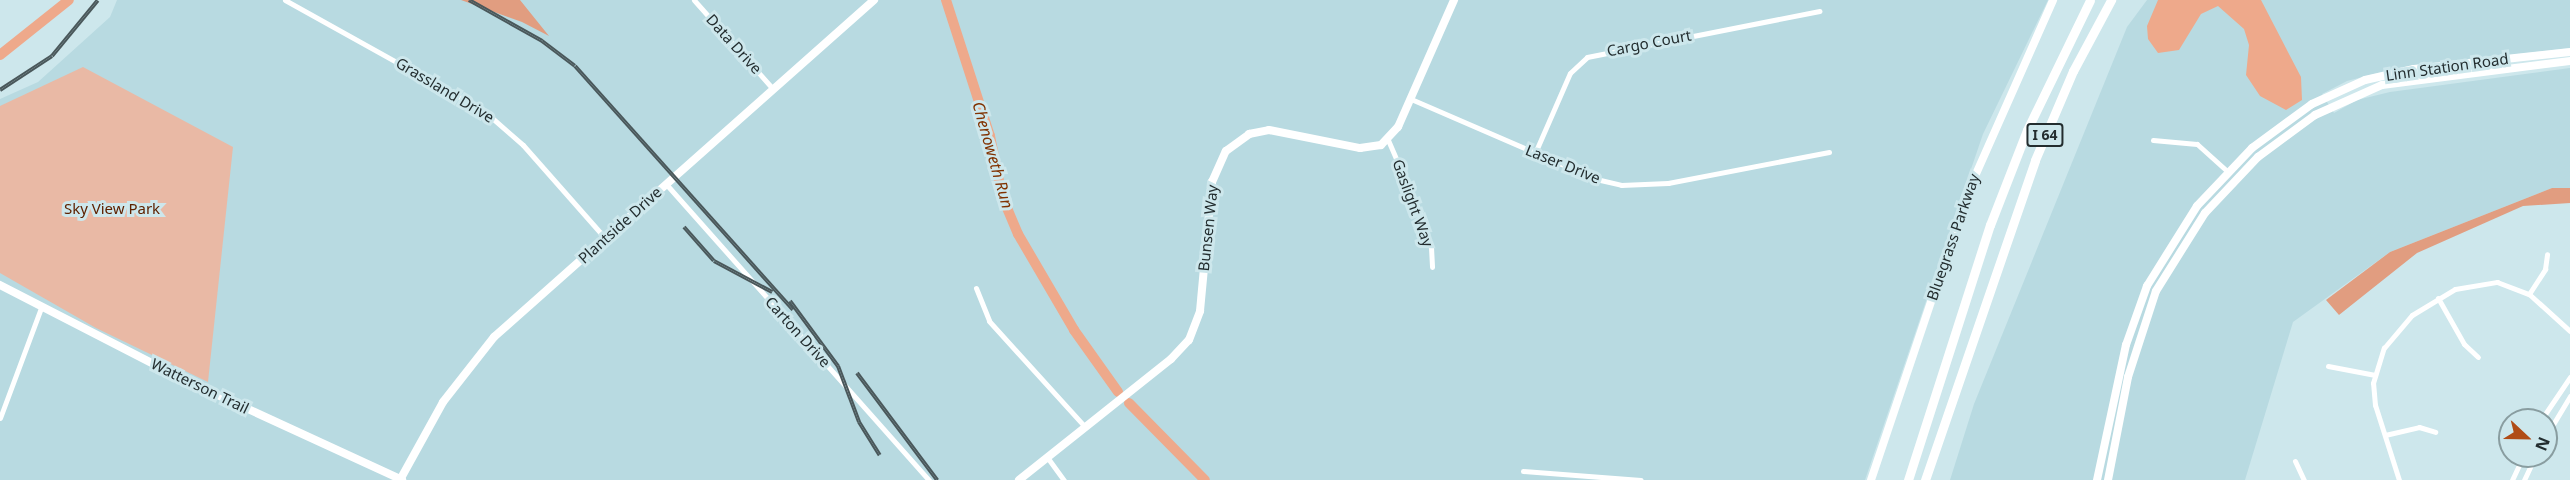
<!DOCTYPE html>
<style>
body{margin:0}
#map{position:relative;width:2570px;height:480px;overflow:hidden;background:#cde7ec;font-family:"Noto Sans",sans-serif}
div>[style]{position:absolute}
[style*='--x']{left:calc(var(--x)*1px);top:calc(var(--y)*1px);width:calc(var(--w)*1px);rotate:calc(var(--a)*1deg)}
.built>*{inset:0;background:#b8dae1}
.green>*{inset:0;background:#e9b9a5}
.forest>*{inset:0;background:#e19d80}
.water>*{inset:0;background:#eea98b}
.river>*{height:10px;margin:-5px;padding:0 5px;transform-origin:5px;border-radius:5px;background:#eea98b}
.street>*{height:5px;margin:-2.5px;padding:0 2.5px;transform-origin:2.5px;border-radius:2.5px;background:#fff}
.secondary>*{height:8px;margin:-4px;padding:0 4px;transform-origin:4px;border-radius:4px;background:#fff}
.highway>*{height:9px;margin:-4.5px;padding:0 4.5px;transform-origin:4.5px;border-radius:4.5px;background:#fff}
.rail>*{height:4px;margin-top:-2px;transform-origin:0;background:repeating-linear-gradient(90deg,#cde7ec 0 4.5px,#4a585b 0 9px);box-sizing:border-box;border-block:2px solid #4a585b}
span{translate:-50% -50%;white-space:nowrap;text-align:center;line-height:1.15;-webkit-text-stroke:6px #cde7ec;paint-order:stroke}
.shield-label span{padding:2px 4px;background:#cde7ec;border:2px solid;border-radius:4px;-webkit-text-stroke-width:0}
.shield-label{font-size:14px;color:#232d2f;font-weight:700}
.street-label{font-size:15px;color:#232d2f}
.park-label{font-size:15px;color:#5d2100}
.water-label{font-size:16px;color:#813201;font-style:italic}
.north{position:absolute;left:2498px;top:408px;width:60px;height:60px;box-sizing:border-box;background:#cde7ec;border:2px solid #899da0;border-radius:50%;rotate:112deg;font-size:16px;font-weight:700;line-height:24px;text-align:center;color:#232d2f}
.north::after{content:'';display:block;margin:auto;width:21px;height:27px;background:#b04c16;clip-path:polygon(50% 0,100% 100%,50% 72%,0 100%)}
</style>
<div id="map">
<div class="built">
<div style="clip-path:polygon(117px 0,2048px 0,1983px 134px,1865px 480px,0 480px,0 99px,38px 82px,110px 17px)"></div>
<div style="clip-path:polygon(2147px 0,2570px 0,2570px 48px,2397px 68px,2347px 81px,2322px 94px,2334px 113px,2357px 100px,2390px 92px,2570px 68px,2570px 188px,2552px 188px,2390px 252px,2293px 322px,2245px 480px,1950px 480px,1974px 404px,2127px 27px)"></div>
</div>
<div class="green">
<div style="clip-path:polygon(83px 67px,233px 147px,208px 382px,96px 328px,0 273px,0 106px)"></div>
</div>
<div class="forest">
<div style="clip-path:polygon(461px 0,520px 0,549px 36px,522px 22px)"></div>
<div style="clip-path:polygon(2552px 188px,2570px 188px,2570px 203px,2523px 206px,2417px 253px,2339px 315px,2326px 300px,2390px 252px)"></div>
</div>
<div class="water">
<div style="clip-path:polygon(2158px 0,2261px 0,2301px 77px,2302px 100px,2286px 110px,2260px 96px,2246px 75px,2249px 45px,2244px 29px,2218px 6px,2201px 14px,2179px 50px,2158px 53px,2148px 39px,2147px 26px)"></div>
</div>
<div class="river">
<div style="--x:946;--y:0;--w:143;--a:72.1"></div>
<div style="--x:990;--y:136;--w:61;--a:78.7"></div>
<div style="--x:1002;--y:196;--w:41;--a:67.2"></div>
<div style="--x:1018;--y:234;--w:111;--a:59.7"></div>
<div style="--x:1074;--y:330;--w:76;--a:54.6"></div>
<div style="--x:0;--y:55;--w:88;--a:-38.6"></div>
<div style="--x:1129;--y:403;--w:108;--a:45.4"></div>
</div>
<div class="street">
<div style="--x:285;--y:0;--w:227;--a:29.1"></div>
<div style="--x:483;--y:110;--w:53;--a:41.2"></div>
<div style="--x:523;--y:145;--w:124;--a:48.6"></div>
<div style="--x:694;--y:0;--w:119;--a:48.4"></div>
<div style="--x:1411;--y:99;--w:202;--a:23.4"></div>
<div style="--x:1596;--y:179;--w:26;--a:13"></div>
<div style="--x:1621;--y:185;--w:47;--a:-2.4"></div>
<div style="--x:1668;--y:183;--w:164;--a:-10.9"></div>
<div style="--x:1388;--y:140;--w:81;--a:66.6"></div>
<div style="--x:1420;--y:214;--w:35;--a:72"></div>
<div style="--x:1431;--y:247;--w:20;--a:87"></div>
<div style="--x:2153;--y:140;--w:44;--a:5.2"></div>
<div style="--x:2197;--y:144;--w:40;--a:42"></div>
<div style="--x:1535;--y:153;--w:87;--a:-66.4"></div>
<div style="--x:1570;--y:73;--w:23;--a:-43"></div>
<div style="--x:1587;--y:57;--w:237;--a:-11.2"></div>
<div style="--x:666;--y:184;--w:396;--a:48.4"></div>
<div style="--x:976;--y:288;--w:35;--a:68"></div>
<div style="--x:989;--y:321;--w:143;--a:47.8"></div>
<div style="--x:2529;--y:294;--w:30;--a:-57"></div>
<div style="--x:2545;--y:269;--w:15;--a:-82"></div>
<div style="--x:2438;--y:298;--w:53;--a:60.5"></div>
<div style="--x:2464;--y:344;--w:19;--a:43"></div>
<div style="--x:2328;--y:366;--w:48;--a:10.8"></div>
<div style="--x:0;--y:418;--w:117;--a:-69.6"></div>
<div style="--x:2541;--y:420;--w:52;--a:-56"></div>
<div style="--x:2385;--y:435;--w:35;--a:-13"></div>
<div style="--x:2419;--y:427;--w:17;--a:17"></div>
<div style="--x:2546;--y:436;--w:47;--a:-59"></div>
<div style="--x:1047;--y:457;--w:29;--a:54"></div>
<div style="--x:2295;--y:461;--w:21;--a:65"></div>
<div style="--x:1523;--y:471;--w:118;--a:4.4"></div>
<div style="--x:2399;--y:480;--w:79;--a:-107.7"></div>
<div style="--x:2375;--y:405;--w:22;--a:-95"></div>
<div style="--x:2373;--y:383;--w:37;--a:-73"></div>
<div style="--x:2384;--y:348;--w:43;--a:-49.7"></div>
<div style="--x:2412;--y:315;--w:50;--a:-31.2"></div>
<div style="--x:2455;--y:289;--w:43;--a:-9.5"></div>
<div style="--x:2497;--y:282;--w:34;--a:21"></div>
<div style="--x:2529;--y:294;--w:55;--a:42.1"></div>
<div style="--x:2512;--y:480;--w:26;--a:-65"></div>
<div style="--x:2524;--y:480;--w:26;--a:-65"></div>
</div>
<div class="secondary">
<div style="--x:0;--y:285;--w:208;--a:27.2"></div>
<div style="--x:185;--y:380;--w:239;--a:24.7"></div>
<div style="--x:400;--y:480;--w:89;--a:-61.1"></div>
<div style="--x:443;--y:402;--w:83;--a:-51.9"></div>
<div style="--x:494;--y:337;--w:508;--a:-41.57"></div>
<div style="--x:1019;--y:480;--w:194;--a:-38.5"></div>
<div style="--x:1171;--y:359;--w:26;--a:-47"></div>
<div style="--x:1189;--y:340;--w:31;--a:-69"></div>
<div style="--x:1200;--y:311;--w:130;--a:-84.7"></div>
<div style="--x:1212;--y:182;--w:34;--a:-66"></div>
<div style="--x:1226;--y:151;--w:29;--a:-36"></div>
<div style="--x:1249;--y:134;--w:20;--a:-11"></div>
<div style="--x:1269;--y:130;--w:93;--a:11.2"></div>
<div style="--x:1360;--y:148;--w:21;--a:-8"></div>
<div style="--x:1381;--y:145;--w:25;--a:-47"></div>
<div style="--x:1398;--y:127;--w:139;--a:-66.2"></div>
<div style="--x:1871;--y:480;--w:304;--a:-71.4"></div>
<div style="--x:1968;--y:192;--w:210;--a:-66.1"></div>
<div style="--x:2097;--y:480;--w:138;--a:-77.9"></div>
<div style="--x:2126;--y:345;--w:63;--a:-70.4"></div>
<div style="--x:2147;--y:286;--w:94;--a:-58"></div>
<div style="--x:2197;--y:206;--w:80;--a:-46.5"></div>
<div style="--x:2252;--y:148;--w:74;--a:-36.3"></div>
<div style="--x:2312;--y:104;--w:58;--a:-24.4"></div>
<div style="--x:2365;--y:80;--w:50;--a:-12.7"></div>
<div style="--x:2414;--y:69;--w:157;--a:-6.2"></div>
<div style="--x:2108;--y:480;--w:105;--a:-79"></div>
<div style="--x:2128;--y:377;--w:90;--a:-72"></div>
<div style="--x:2156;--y:291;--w:92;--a:-57.9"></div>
<div style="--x:2205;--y:213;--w:77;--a:-46.6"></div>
<div style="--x:2258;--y:157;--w:71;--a:-36.4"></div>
<div style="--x:2315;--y:115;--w:73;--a:-24.1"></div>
<div style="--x:2382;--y:85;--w:190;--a:-7.3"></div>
</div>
<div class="highway">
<div style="--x:1908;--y:480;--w:268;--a:-72.2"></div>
<div style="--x:1990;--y:225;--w:102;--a:-68.7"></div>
<div style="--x:2027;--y:130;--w:144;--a:-64.1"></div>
<div style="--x:1925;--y:480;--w:338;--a:-71"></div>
<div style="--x:2035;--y:160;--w:97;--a:-66.9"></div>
<div style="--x:2073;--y:71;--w:81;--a:-61.8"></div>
</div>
<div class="rail">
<div style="--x:469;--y:0;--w:84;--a:29.3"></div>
<div style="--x:542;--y:41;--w:41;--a:37.1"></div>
<div style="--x:575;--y:66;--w:327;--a:48.2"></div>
<div style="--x:0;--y:90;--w:62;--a:-33.2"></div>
<div style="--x:52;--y:56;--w:72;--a:-50.6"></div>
<div style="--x:684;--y:227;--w:45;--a:48.6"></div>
<div style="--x:714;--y:261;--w:66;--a:28.1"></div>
<div style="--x:790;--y:301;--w:81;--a:53.6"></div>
<div style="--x:838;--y:366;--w:60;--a:69.4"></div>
<div style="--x:859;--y:422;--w:39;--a:58"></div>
<div style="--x:857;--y:373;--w:134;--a:53.2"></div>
</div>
<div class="shield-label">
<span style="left:2045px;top:135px">I 64</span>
</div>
<div class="street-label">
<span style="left:1649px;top:43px;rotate:-11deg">Cargo Court</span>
<span style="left:734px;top:44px;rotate:48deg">Data Drive</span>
<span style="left:2447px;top:67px;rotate:-8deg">Linn Station Road</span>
<span style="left:445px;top:90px;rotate:31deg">Grassland Drive</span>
<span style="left:1563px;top:164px;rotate:22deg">Laser Drive</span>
<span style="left:1413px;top:203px;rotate:70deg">Gaslight Way</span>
<span style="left:620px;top:225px;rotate:-42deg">Plantside Drive</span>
<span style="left:1208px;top:228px;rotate:-84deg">Bunsen Way</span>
<span style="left:1953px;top:237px;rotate:-71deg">Bluegrass Parkway</span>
<span style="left:798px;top:332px;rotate:48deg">Carton Drive</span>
<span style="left:200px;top:386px;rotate:26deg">Watterson Trail</span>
</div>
<div class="park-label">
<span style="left:112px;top:209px">Sky View Park</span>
</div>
<div class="water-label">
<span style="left:993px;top:155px;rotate:74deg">Chenoweth Run</span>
</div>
<div class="north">N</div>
</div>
